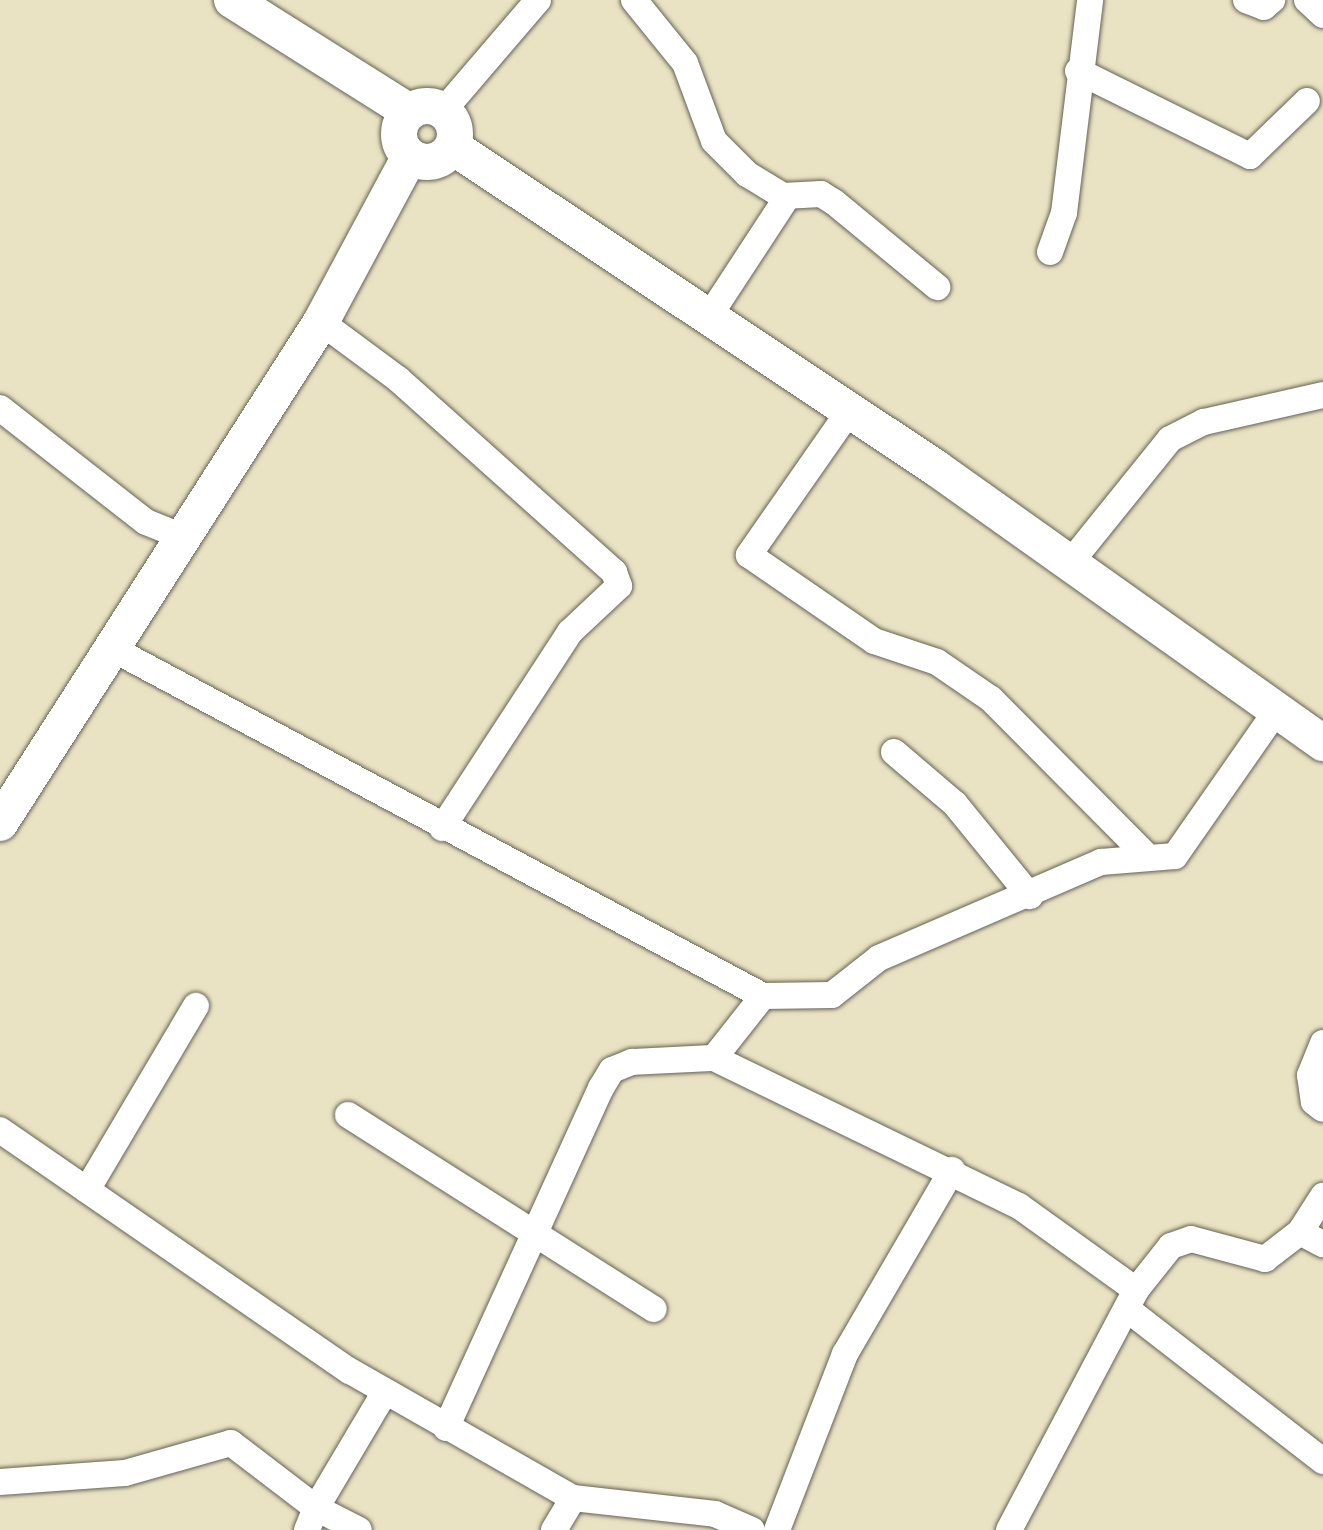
<!DOCTYPE html>
<style>
body{margin:0}
#map{position:relative;width:1323px;height:1530px;overflow:hidden;background:#eae3c3;font-family:Alegreya,serif}
div>[style]{position:absolute}
[style*='--x']{left:calc(var(--x)*1px);top:calc(var(--y)*1px);width:calc(var(--w)*1px);rotate:calc(var(--a)*1deg)}
.roads{filter:drop-shadow(0 0 2px #646256) drop-shadow(0 0 2px #646256)}
.street>*{height:26px;margin:-13px;padding:0 13px;transform-origin:13px;border-radius:13px;background:#fff}
.secondary>*{height:36px;margin:-18px;padding:0 18px;transform-origin:18px;border-radius:18px;background:#fff}
.secondary>.ring{margin:-18px;padding:0;box-sizing:content-box;background:none;border:36px solid #fff;border-radius:50%}
span{translate:-50% -50%;white-space:nowrap;text-align:center;line-height:1.15;-webkit-text-stroke:8px #f6f6f2;paint-order:stroke}
</style>
<div id="map">
<div class="roads">
<div class="street">
<div style="--x:634;--y:0;--w:81;--a:51"></div>
<div style="--x:685;--y:63;--w:83;--a:69.6"></div>
<div style="--x:714;--y:141;--w:47;--a:45"></div>
<div style="--x:747;--y:174;--w:42;--a:31.4"></div>
<div style="--x:783;--y:196;--w:38;--a:-3"></div>
<div style="--x:821;--y:194;--w:15;--a:32"></div>
<div style="--x:834;--y:202;--w:134;--a:39.5"></div>
<div style="--x:1246;--y:0;--w:19;--a:21"></div>
<div style="--x:1264;--y:7;--w:11;--a:-41"></div>
<div style="--x:1307;--y:0;--w:22;--a:43"></div>
<div style="--x:1078;--y:71;--w:192;--a:26.3"></div>
<div style="--x:1250;--y:156;--w:79;--a:-44"></div>
<div style="--x:443;--y:111;--w:146;--a:-49.4"></div>
<div style="--x:1050;--y:252;--w:41;--a:-70.3"></div>
<div style="--x:1064;--y:213;--w:215;--a:-83"></div>
<div style="--x:710;--y:315;--w:142;--a:-56.8"></div>
<div style="--x:321;--y:322;--w:96;--a:36.5"></div>
<div style="--x:398;--y:379;--w:290;--a:41.8"></div>
<div style="--x:614;--y:572;--w:15;--a:70"></div>
<div style="--x:619;--y:586;--w:67;--a:136.8"></div>
<div style="--x:570;--y:632;--w:234;--a:123.1"></div>
<div style="--x:0;--y:408;--w:185;--a:38"></div>
<div style="--x:146;--y:522;--w:38;--a:22"></div>
<div style="--x:850;--y:410;--w:177;--a:124.9"></div>
<div style="--x:749;--y:555;--w:152;--a:34.5"></div>
<div style="--x:874;--y:641;--w:66;--a:18.4"></div>
<div style="--x:937;--y:662;--w:65;--a:34.4"></div>
<div style="--x:991;--y:699;--w:221;--a:45.2"></div>
<div style="--x:1070;--y:563;--w:159;--a:-51.1"></div>
<div style="--x:1170;--y:439;--w:38;--a:-27"></div>
<div style="--x:1204;--y:422;--w:122;--a:-12.8"></div>
<div style="--x:111;--y:648;--w:739;--a:28.09"></div>
<div style="--x:763;--y:996;--w:69;--a:-0.8"></div>
<div style="--x:832;--y:995;--w:60;--a:-38.2"></div>
<div style="--x:879;--y:958;--w:242;--a:-23.4"></div>
<div style="--x:1101;--y:862;--w:74;--a:-4.6"></div>
<div style="--x:1175;--y:856;--w:178;--a:-55.1"></div>
<div style="--x:894;--y:752;--w:80;--a:40.4"></div>
<div style="--x:955;--y:804;--w:119;--a:50.8"></div>
<div style="--x:1323;--y:1043;--w:35;--a:112"></div>
<div style="--x:1310;--y:1075;--w:27;--a:82"></div>
<div style="--x:1314;--y:1102;--w:11;--a:38"></div>
<div style="--x:714;--y:1058;--w:79;--a:-51.7"></div>
<div style="--x:348;--y:1115;--w:362;--a:32.4"></div>
<div style="--x:0;--y:1130;--w:425;--a:34.6"></div>
<div style="--x:350;--y:1371;--w:257;--a:29.7"></div>
<div style="--x:573;--y:1498;--w:143;--a:6.4"></div>
<div style="--x:715;--y:1514;--w:40;--a:23.4"></div>
<div style="--x:87;--y:1190;--w:214;--a:-59.4"></div>
<div style="--x:1300;--y:1232;--w:26;--a:28"></div>
<div style="--x:1127;--y:1309;--w:248;--a:37.8"></div>
<div style="--x:446;--y:1428;--w:374;--a:-65.5"></div>
<div style="--x:601;--y:1088;--w:21;--a:-59"></div>
<div style="--x:612;--y:1070;--w:22;--a:-22"></div>
<div style="--x:632;--y:1062;--w:82;--a:-2.8"></div>
<div style="--x:714;--y:1058;--w:339;--a:25.9"></div>
<div style="--x:1019;--y:1206;--w:144;--a:35.7"></div>
<div style="--x:0;--y:1482;--w:125;--a:-4.1"></div>
<div style="--x:125;--y:1473;--w:110;--a:-15.8"></div>
<div style="--x:231;--y:1443;--w:107;--a:37.4"></div>
<div style="--x:316;--y:1508;--w:135;--a:-59.3"></div>
<div style="--x:307;--y:1530;--w:24;--a:-68"></div>
<div style="--x:316;--y:1508;--w:48;--a:27.1"></div>
<div style="--x:554;--y:1530;--w:37;--a:-59"></div>
<div style="--x:777;--y:1530;--w:189;--a:-68.9"></div>
<div style="--x:845;--y:1354;--w:213;--a:-59.8"></div>
<div style="--x:1009;--y:1530;--w:272;--a:-62.1"></div>
<div style="--x:1136;--y:1290;--w:56;--a:-51.5"></div>
<div style="--x:1171;--y:1246;--w:21;--a:-19"></div>
<div style="--x:1191;--y:1239;--w:77;--a:15.1"></div>
<div style="--x:1265;--y:1259;--w:44;--a:-37.6"></div>
<div style="--x:1300;--y:1232;--w:43;--a:-57.4"></div>
</div>
<div class="secondary">
<div style="--x:232;--y:0;--w:210;--a:32.2"></div>
<div class="ring" style="left:399px;top:106px;width:20px;height:20px"></div>
<div style="--x:453;--y:147;--w:580;--a:33.61"></div>
<div style="--x:936;--y:468;--w:475;--a:35.4"></div>
<div style="--x:0;--y:823;--w:595;--a:-57.35"></div>
<div style="--x:321;--y:322;--w:188;--a:-61.8"></div>
</div>
</div>
</div>
